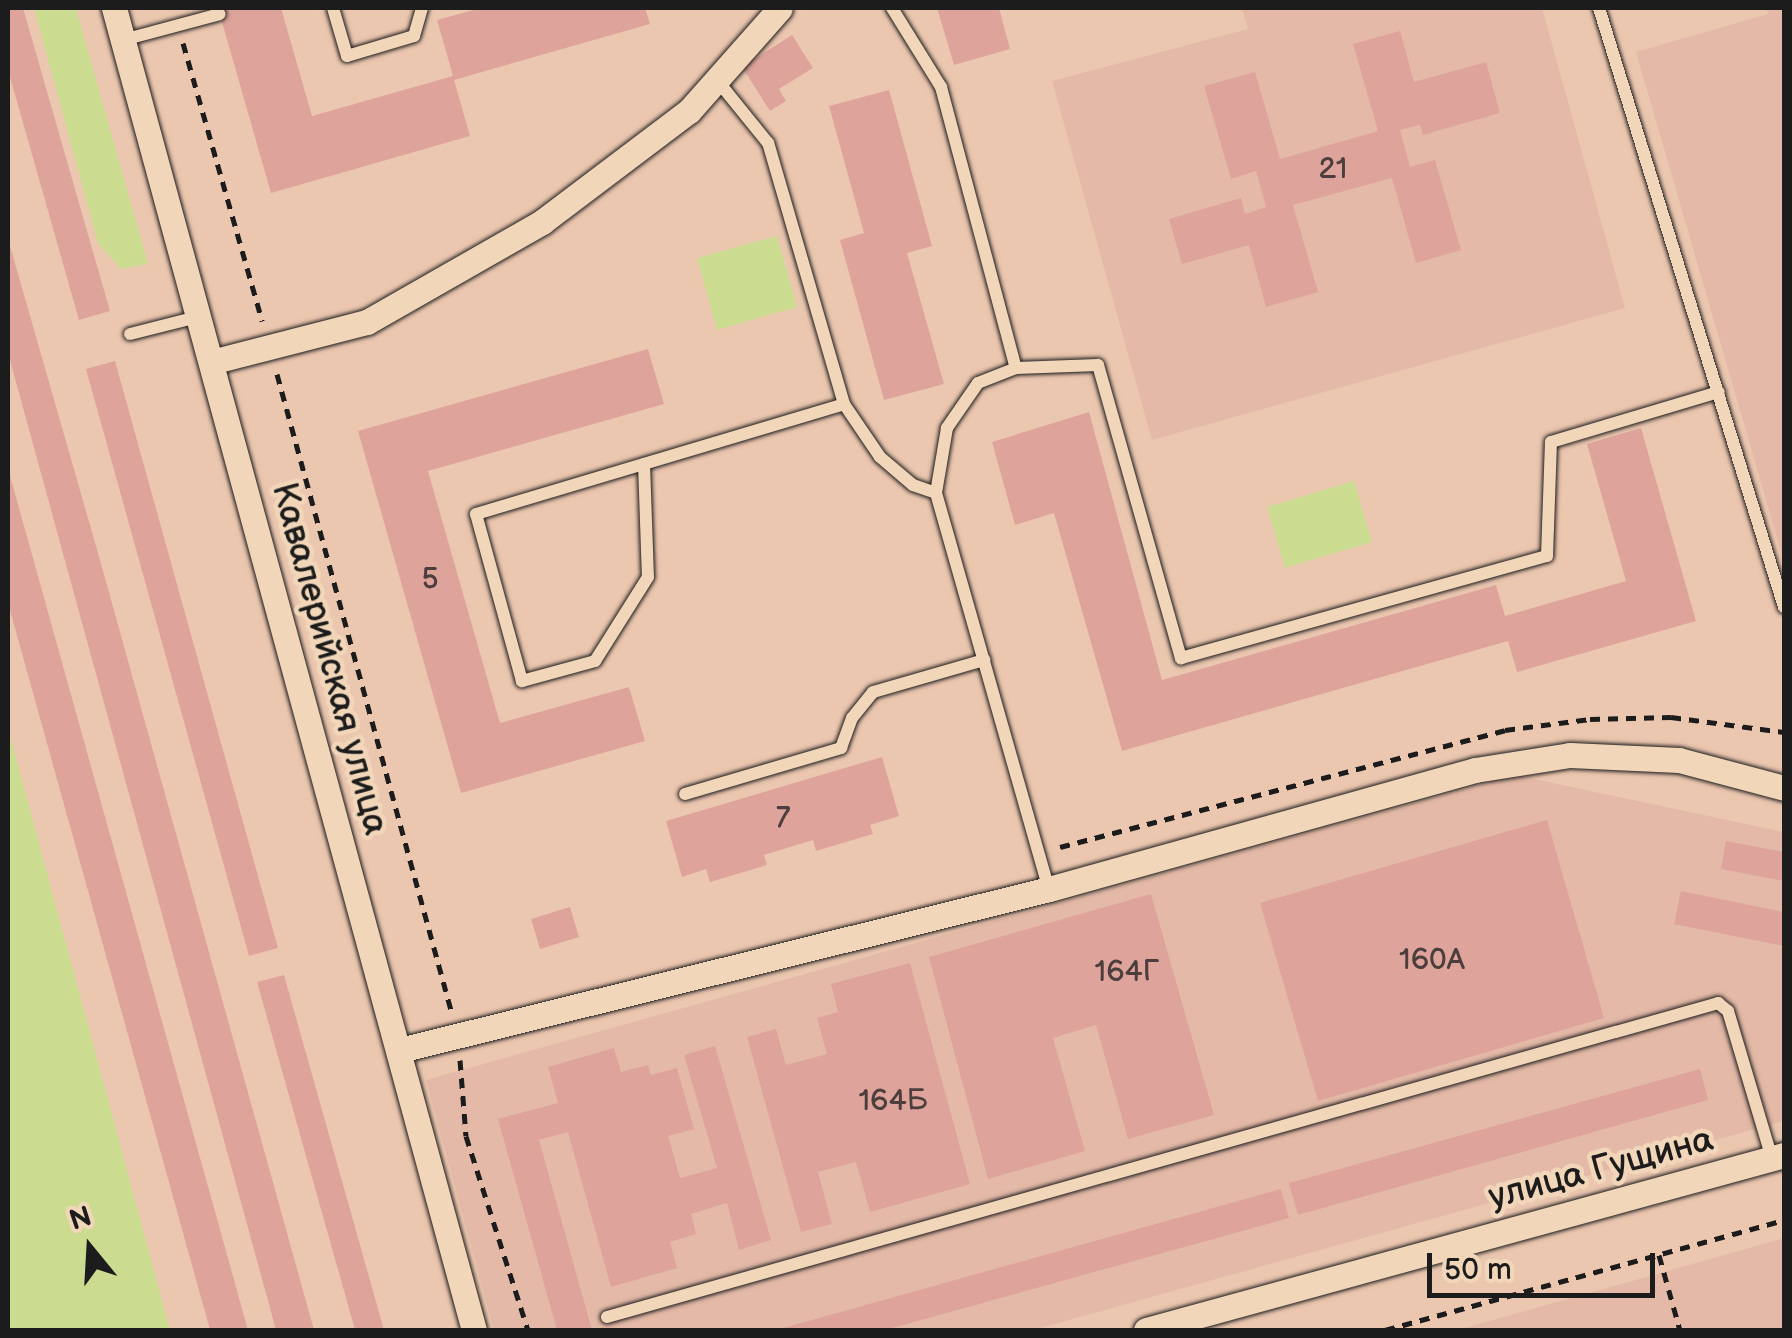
<!DOCTYPE html>
<meta charset="utf-8">
<style>
body{margin:0}
#map{position:relative;width:1792px;height:1338px;overflow:hidden;background:#ecc7b0;font-family:"Balsamiq Sans",sans-serif}
div>[style]{position:absolute}
[style*='--x']{left:calc(var(--x)*1px);top:calc(var(--y)*1px);width:calc(var(--w)*1px);rotate:calc(var(--a)*1deg)}
.built>*{inset:0;background:#e4b9a7}
.green>*{inset:0;background:#cbdb90}
.building>*{inset:0;background:#dea49c}
.path>*{height:5px;margin-top:-2.5px;transform-origin:0;background:repeating-linear-gradient(90deg,#1c1c1c 0 10px,transparent 0 18px)}
.roads{filter:drop-shadow(0 0 2px #1c1c1c) drop-shadow(0 0 2px #1c1c1c)}
.lane>*{height:12px;margin:-6px;padding:0 6px;transform-origin:6px;border-radius:6px;background:#f2d6b9}
.street>*{height:25px;margin:-12.5px;padding:0 12.5px;transform-origin:12.5px;border-radius:12.5px;background:#f2d6b9}
span{translate:-50% -50%;white-space:nowrap;text-align:center;line-height:1.15;-webkit-text-stroke:9px #f2d6b9;paint-order:stroke}
.number-label{font-size:30px;color:#4c3e3c}
.number-label span{-webkit-text-stroke-width:0}
.street-label{font-size:35px;color:#1c1c1c}
.frame{position:absolute;inset:0;border:10px solid #1c1c1c;pointer-events:none}
.north{position:absolute;left:40px;top:1198px;width:100px;height:100px;-webkit-text-stroke:8px #f2d6b9;paint-order:stroke;rotate:342deg;font-size:28px;font-weight:700;line-height:40px;text-align:center;color:#1c1c1c}
.north::after{content:'';display:block;margin:auto;width:35px;height:45px;background:#1c1c1c;clip-path:polygon(50% 0,100% 100%,50% 72%,0 100%)}
.scale{position:absolute;left:1427px;top:1253px;width:228px;height:45px;box-sizing:border-box;border:5px solid #1c1c1c;border-top:0;padding-left:12px;font-size:30px;line-height:35px;white-space:nowrap;color:#1c1c1c;-webkit-text-stroke:8px #f2d6b9;paint-order:stroke}
</style>
<div id="map">
<div class="built">
<div style="clip-path:polygon(1242px 8px,1542px 8px,1625px 308px,1152px 440px,1052px 81px,1248px 29px)"></div>
<div style="clip-path:polygon(1767px 8px,1784px 8px,1784px 562px,1636px 52px,1768px 14px)"></div>
<div style="clip-path:polygon(1516px 775px,1784px 832px,1784px 1121px,1033px 1330px,494px 1330px,426px 1080px)"></div>
<div style="clip-path:polygon(1784px 1238px,1784px 1330px,1457px 1330px,1664px 1272px)"></div>
</div>
<div class="green">
<div style="clip-path:polygon(34px 8px,76px 8px,148px 264px,121px 269px,98px 243px)"></div>
<div style="clip-path:polygon(777px 236px,797px 307px,717px 330px,697px 258px)"></div>
<div style="clip-path:polygon(1354px 481px,1372px 542px,1285px 568px,1267px 507px)"></div>
<div style="clip-path:polygon(8px 728px,170px 1330px,8px 1330px)"></div>
</div>
<div class="building">
<div style="clip-path:polygon(8px 8px,23px 8px,110px 311px,79px 320px,8px 70px)"></div>
<div style="clip-path:polygon(218px 8px,281px 8px,312px 116px,453px 76px,437px 20px,481px 8px,645px 8px,650px 24px,454px 80px,470px 136px,271px 193px)"></div>
<div style="clip-path:polygon(937px 8px,999px 8px,1010px 49px,954px 65px)"></div>
<div style="clip-path:polygon(1400px 31px,1414px 82px,1486px 62px,1500px 113px,1423px 135px,1420px 125px,1400px 130px,1410px 167px,1435px 160px,1461px 250px,1416px 263px,1392px 178px,1293px 205px,1318px 292px,1266px 307px,1249px 245px,1182px 264px,1169px 219px,1241px 198px,1245px 214px,1266px 207px,1256px 171px,1231px 179px,1204px 86px,1255px 72px,1280px 159px,1378px 131px,1353px 44px)"></div>
<div style="clip-path:polygon(792px 35px,813px 68px,779px 89px,786px 101px,770px 111px,742px 67px)"></div>
<div style="clip-path:polygon(889px 90px,932px 246px,907px 253px,944px 384px,884px 400px,840px 240px,864px 233px,829px 106px)"></div>
<div style="clip-path:polygon(8px 239px,100px 560px,314px 1330px,276px 1330px,8px 353px)"></div>
<div style="clip-path:polygon(648px 349px,664px 404px,428px 471px,500px 723px,629px 687px,645px 741px,461px 793px,358px 431px)"></div>
<div style="clip-path:polygon(115px 361px,278px 948px,249px 956px,86px 369px)"></div>
<div style="clip-path:polygon(1089px 412px,1162px 680px,1496px 585px,1505px 616px,1626px 581px,1587px 444px,1641px 428px,1696px 621px,1517px 672px,1508px 641px,1122px 751px,1054px 513px,1015px 525px,992px 442px)"></div>
<div style="clip-path:polygon(8px 472px,9px 472px,248px 1330px,210px 1330px,8px 603px)"></div>
<div style="clip-path:polygon(882px 757px,899px 816px,870px 825px,873px 834px,816px 851px,813px 840px,764px 855px,767px 865px,710px 882px,706px 869px,682px 877px,666px 821px)"></div>
<div style="clip-path:polygon(1547px 820px,1604px 1018px,1318px 1101px,1260px 903px)"></div>
<div style="clip-path:polygon(1726px 841px,1784px 852px,1784px 881px,1721px 869px)"></div>
<div style="clip-path:polygon(1681px 891px,1784px 912px,1784px 946px,1674px 924px)"></div>
<div style="clip-path:polygon(1151px 894px,1214px 1115px,1128px 1139px,1096px 1025px,1053px 1038px,1085px 1151px,988px 1179px,929px 957px)"></div>
<div style="clip-path:polygon(570px 907px,579px 937px,540px 949px,531px 919px)"></div>
<div style="clip-path:polygon(910px 963px,970px 1184px,870px 1212px,856px 1162px,818px 1172px,832px 1224px,801px 1232px,747px 1037px,776px 1029px,786px 1065px,827px 1054px,817px 1018px,838px 1012px,831px 984px)"></div>
<div style="clip-path:polygon(284px 975px,384px 1330px,355px 1330px,257px 982px)"></div>
<div style="clip-path:polygon(715px 1046px,771px 1240px,739px 1250px,727px 1203px,691px 1214px,696px 1234px,670px 1242px,677px 1268px,611px 1287px,568px 1132px,539px 1140px,592px 1330px,557px 1330px,498px 1119px,558px 1103px,548px 1067px,614px 1048px,621px 1072px,648px 1065px,651px 1075px,677px 1068px,694px 1129px,668px 1136px,680px 1178px,717px 1168px,684px 1055px)"></div>
<div style="clip-path:polygon(1700px 1069px,1708px 1100px,1298px 1215px,1289px 1183px)"></div>
<div style="clip-path:polygon(1281px 1189px,1289px 1218px,885px 1330px,776px 1330px)"></div>
</div>
<div class="path">
<div style="--x:183;--y:43;--w:289;--a:74.1"></div>
<div style="--x:277;--y:374;--w:659;--a:74.7"></div>
<div style="--x:1060;--y:847;--w:460;--a:-14.7"></div>
<div style="--x:1505;--y:730;--w:86;--a:-7.4"></div>
<div style="--x:1590;--y:719;--w:81;--a:-1.4"></div>
<div style="--x:1671;--y:717;--w:114;--a:7.6"></div>
<div style="--x:460;--y:1060;--w:76;--a:85.5"></div>
<div style="--x:466;--y:1136;--w:204;--a:72.3"></div>
<div style="--x:1659;--y:1255;--w:78;--a:74.4"></div>
<div style="--x:1385;--y:1330;--w:414;--a:-15.4"></div>
</div>
<div class="roads">
<div class="lane">
<div style="--x:333;--y:8;--w:50;--a:73.7"></div>
<div style="--x:347;--y:56;--w:70;--a:-16.6"></div>
<div style="--x:414;--y:36;--w:29;--a:-74"></div>
<div style="--x:892;--y:8;--w:93;--a:58.2"></div>
<div style="--x:941;--y:87;--w:291;--a:75.1"></div>
<div style="--x:1016;--y:368;--w:82;--a:-2.1"></div>
<div style="--x:1098;--y:365;--w:305;--a:74.2"></div>
<div style="--x:1181;--y:658;--w:380;--a:-15.6"></div>
<div style="--x:1547;--y:556;--w:114;--a:-88"></div>
<div style="--x:1551;--y:442;--w:175;--a:-16.6"></div>
<div style="--x:1599;--y:8;--w:627;--a:72.84"></div>
<div style="--x:123;--y:40;--w:100;--a:-15"></div>
<div style="--x:130;--y:334;--w:69;--a:-14.2"></div>
<div style="--x:1016;--y:368;--w:41;--a:158.5"></div>
<div style="--x:978;--y:383;--w:55;--a:124.6"></div>
<div style="--x:947;--y:428;--w:66;--a:99.6"></div>
<div style="--x:936;--y:493;--w:412;--a:74.1"></div>
<div style="--x:844;--y:404;--w:64;--a:55.8"></div>
<div style="--x:880;--y:457;--w:43;--a:40.3"></div>
<div style="--x:913;--y:485;--w:24;--a:19"></div>
<div style="--x:644;--y:464;--w:113;--a:88"></div>
<div style="--x:648;--y:577;--w:99;--a:122.2"></div>
<div style="--x:595;--y:661;--w:76;--a:164.7"></div>
<div style="--x:522;--y:681;--w:173;--a:-105.4"></div>
<div style="--x:476;--y:514;--w:384;--a:-16.6"></div>
<div style="--x:844;--y:404;--w:272;--a:-106.2"></div>
<div style="--x:768;--y:143;--w:81;--a:-129"></div>
<div style="--x:685;--y:794;--w:163;--a:-16.4"></div>
<div style="--x:841;--y:748;--w:32;--a:-70"></div>
<div style="--x:852;--y:718;--w:33;--a:-51"></div>
<div style="--x:873;--y:692;--w:116;--a:-16.1"></div>
<div style="--x:607;--y:1317;--w:1155;--a:-15.78"></div>
<div style="--x:1718;--y:1003;--w:13;--a:39"></div>
<div style="--x:1728;--y:1011;--w:154;--a:73.4"></div>
</div>
<div class="street">
<div style="--x:114;--y:8;--w:1370;--a:74.77"></div>
<div style="--x:211;--y:362;--w:161;--a:-14.4"></div>
<div style="--x:367;--y:322;--w:202;--a:-29.7"></div>
<div style="--x:542;--y:222;--w:184;--a:-37.1"></div>
<div style="--x:689;--y:111;--w:137;--a:-48.5"></div>
<div style="--x:400;--y:1050;--w:669;--a:-13.93"></div>
<div style="--x:1049;--y:889;--w:442;--a:-15.6"></div>
<div style="--x:1475;--y:770;--w:96;--a:-9"></div>
<div style="--x:1570;--y:755;--w:109;--a:2.6"></div>
<div style="--x:1679;--y:760;--w:109;--a:14.9"></div>
<div style="--x:1146;--y:1330;--w:662;--a:-15.34"></div>
</div>
</div>
<div class="number-label">
<span style="left:1333px;top:169px">21</span>
<span style="left:430px;top:579px">5</span>
<span style="left:783px;top:818px">7</span>
<span style="left:1432px;top:960px">160А</span>
<span style="left:1127px;top:972px">164Г</span>
<span style="left:893px;top:1101px">164Б</span>
</div>
<div class="street-label">
<span style="left:329px;top:659px;rotate:75deg">Кавалерийская улица</span>
<span style="left:1601px;top:1169px;rotate:-15deg">улица Гущина</span>
</div>
<div class="frame"></div>
<div class="north">N</div>
<div class="scale">50 m</div>
</div>
